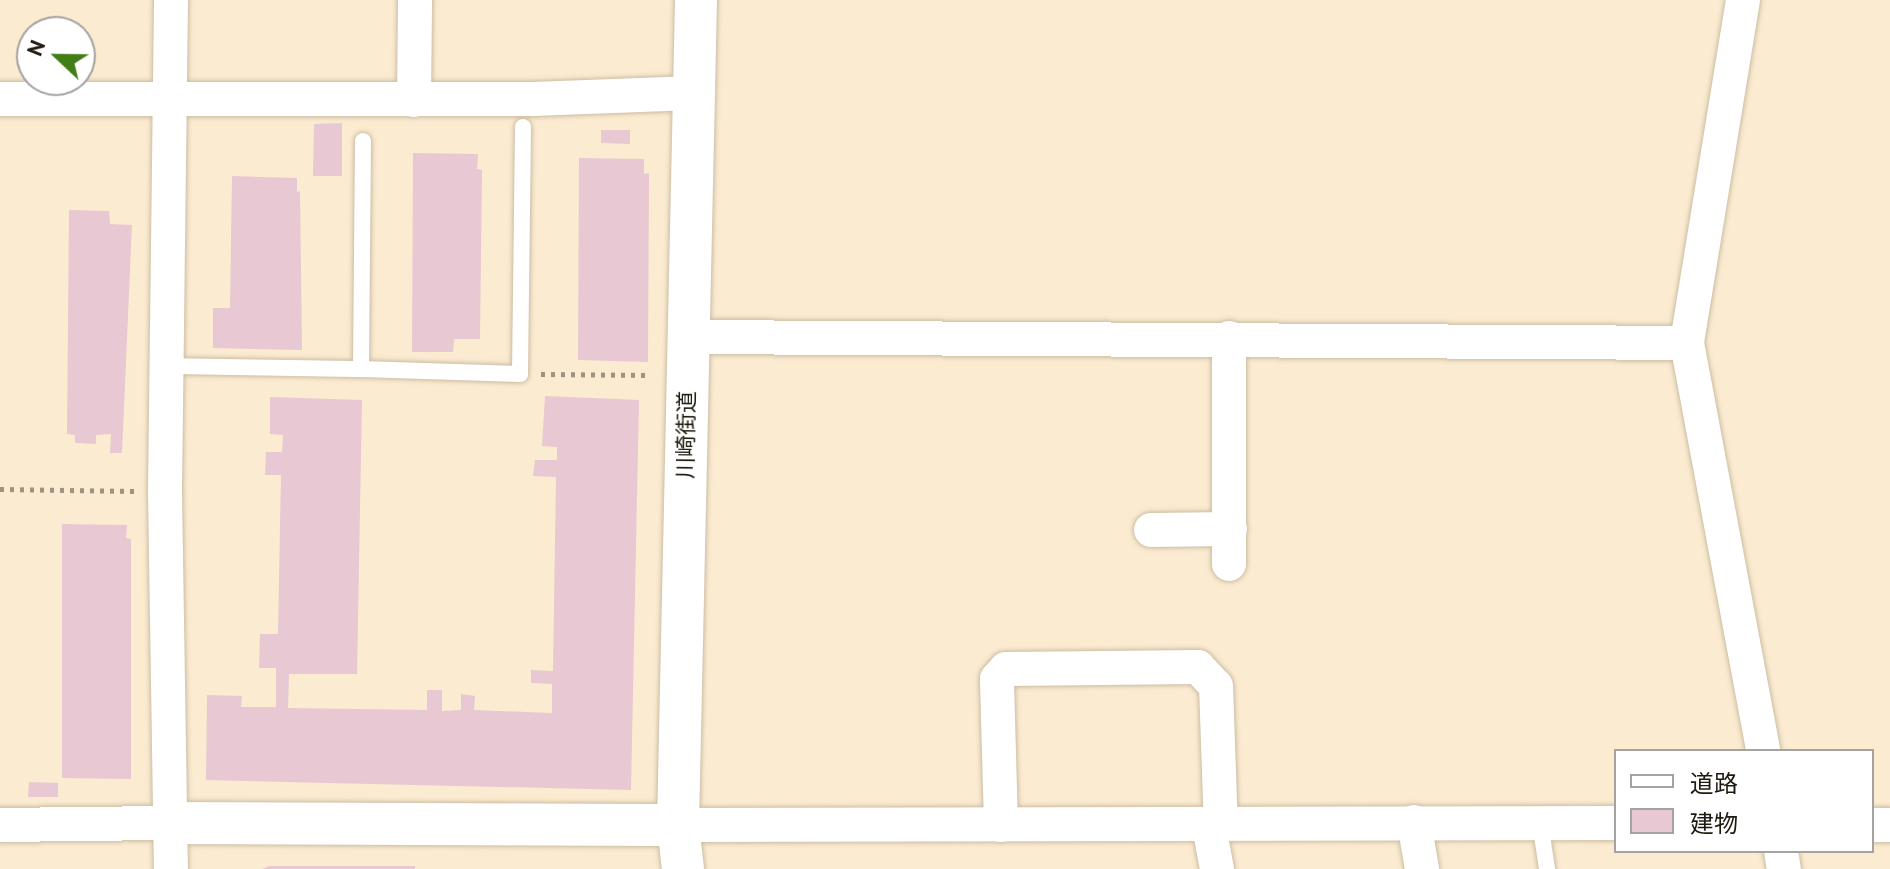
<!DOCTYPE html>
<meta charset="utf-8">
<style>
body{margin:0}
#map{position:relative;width:1890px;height:869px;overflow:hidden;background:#fbebd1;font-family:"PT Sans","Noto Sans JP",sans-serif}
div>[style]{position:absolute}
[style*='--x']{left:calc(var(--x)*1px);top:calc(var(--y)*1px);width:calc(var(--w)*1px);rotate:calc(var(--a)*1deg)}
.building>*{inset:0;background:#e8c8d2}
.path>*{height:5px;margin-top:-2.5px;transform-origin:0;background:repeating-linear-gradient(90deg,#9e9380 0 4px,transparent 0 10px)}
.roads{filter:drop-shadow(0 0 2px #ccbda3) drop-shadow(0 0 2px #ccbda3)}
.service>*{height:16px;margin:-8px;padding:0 8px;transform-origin:8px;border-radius:8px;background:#fff}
.minor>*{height:34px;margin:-17px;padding:0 17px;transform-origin:17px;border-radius:17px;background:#fff}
.tertiary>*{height:42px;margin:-21px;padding:0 21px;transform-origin:21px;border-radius:21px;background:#fff}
span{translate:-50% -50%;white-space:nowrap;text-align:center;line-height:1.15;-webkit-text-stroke:6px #fff;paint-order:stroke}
.street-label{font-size:22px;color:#1f1a10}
.legend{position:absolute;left:1614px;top:749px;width:260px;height:104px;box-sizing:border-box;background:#fff;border:2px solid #a5a39f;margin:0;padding:10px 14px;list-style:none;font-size:24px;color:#1f1a10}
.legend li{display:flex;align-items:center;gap:16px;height:40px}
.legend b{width:40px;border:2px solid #a5a39f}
.north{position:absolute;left:16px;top:16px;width:80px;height:80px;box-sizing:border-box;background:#fff;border:2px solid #a5a39f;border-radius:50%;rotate:292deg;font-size:22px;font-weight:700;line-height:32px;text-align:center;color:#1f1a10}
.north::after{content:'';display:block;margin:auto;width:28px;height:36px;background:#437d16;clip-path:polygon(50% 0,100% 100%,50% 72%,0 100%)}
</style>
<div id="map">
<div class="building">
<div style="clip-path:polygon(342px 123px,342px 176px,313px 176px,314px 124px)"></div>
<div style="clip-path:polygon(601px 130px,630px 130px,630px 144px,601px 143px)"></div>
<div style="clip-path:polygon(413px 153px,478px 154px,477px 169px,482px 170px,480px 339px,454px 339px,453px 352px,412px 352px)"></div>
<div style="clip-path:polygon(579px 158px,644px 159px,644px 174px,649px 173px,648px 362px,578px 360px)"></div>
<div style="clip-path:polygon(232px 176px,297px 178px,297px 192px,300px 191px,302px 350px,213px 348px,213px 308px,230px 308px)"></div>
<div style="clip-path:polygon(69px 210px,109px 211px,110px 224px,132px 225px,122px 453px,110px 453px,111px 434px,96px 435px,96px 444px,75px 443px,75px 435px,67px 434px)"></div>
<div style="clip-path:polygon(545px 396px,639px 400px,631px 790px,206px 780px,207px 695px,242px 696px,241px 707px,276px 707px,276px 668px,259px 668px,260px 634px,278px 634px,281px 475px,265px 475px,266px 452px,282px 452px,283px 435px,270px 434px,270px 397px,362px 400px,357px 674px,289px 674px,288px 708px,427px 710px,427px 690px,442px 690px,442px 711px,461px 710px,461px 694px,475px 696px,474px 710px,552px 713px,552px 684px,531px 683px,531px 670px,553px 671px,556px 477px,533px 476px,535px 460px,557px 460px,557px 447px,542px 446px)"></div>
<div style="clip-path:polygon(62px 524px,127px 525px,126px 538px,131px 539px,131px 779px,62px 778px)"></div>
<div style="clip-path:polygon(29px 782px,58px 783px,58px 797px,28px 797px)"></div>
<div style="clip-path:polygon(270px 866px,415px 866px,415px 869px,262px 869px)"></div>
</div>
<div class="path">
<div style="--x:541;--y:374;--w:110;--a:0.5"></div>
<div style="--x:0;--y:489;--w:135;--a:0.8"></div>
</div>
<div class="roads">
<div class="service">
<div style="--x:167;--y:366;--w:194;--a:0.9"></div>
<div style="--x:361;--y:369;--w:228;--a:-89.5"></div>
<div style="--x:361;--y:369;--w:159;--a:1.8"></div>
<div style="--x:520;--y:374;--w:247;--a:-89.3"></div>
<div style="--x:1540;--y:822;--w:48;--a:81.5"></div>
</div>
<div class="minor">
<div style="--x:171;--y:0;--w:492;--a:90.7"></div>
<div style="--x:165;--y:492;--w:377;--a:89.1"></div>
<div style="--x:1743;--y:0;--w:348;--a:99.3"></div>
<div style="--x:1687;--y:343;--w:415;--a:79.4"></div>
<div style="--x:0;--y:99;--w:533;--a:0"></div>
<div style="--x:533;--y:99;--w:161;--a:-2.1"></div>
<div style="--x:414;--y:100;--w:100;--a:-89.4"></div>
<div style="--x:688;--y:337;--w:999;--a:0.34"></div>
<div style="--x:1229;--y:338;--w:226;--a:90"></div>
<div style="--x:1151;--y:530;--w:79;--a:-0.7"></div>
<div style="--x:1414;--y:822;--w:48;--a:80.3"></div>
<div style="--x:0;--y:825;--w:171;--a:-0.7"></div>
<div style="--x:678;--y:825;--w:938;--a:-0.12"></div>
<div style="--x:1001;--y:825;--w:146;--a:-91.6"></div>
<div style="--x:997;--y:679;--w:13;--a:-48"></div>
<div style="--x:1006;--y:669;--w:192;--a:-0.6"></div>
<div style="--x:1198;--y:667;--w:26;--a:47"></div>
<div style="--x:1216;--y:686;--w:140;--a:88"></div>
<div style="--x:1872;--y:825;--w:18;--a:0"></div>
<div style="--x:1209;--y:826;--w:44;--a:79.5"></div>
<div style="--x:1781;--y:851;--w:18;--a:81"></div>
</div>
<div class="tertiary">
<div style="--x:171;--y:823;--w:507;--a:0.23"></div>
<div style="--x:683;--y:869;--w:44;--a:-96.5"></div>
<div style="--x:678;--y:825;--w:825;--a:-88.75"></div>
</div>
</div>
<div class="street-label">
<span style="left:686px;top:435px;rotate:-89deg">川崎街道</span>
</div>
<ul class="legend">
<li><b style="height:10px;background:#fff"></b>道路</li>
<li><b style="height:22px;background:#e8c8d2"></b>建物</li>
</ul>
<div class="north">N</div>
</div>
